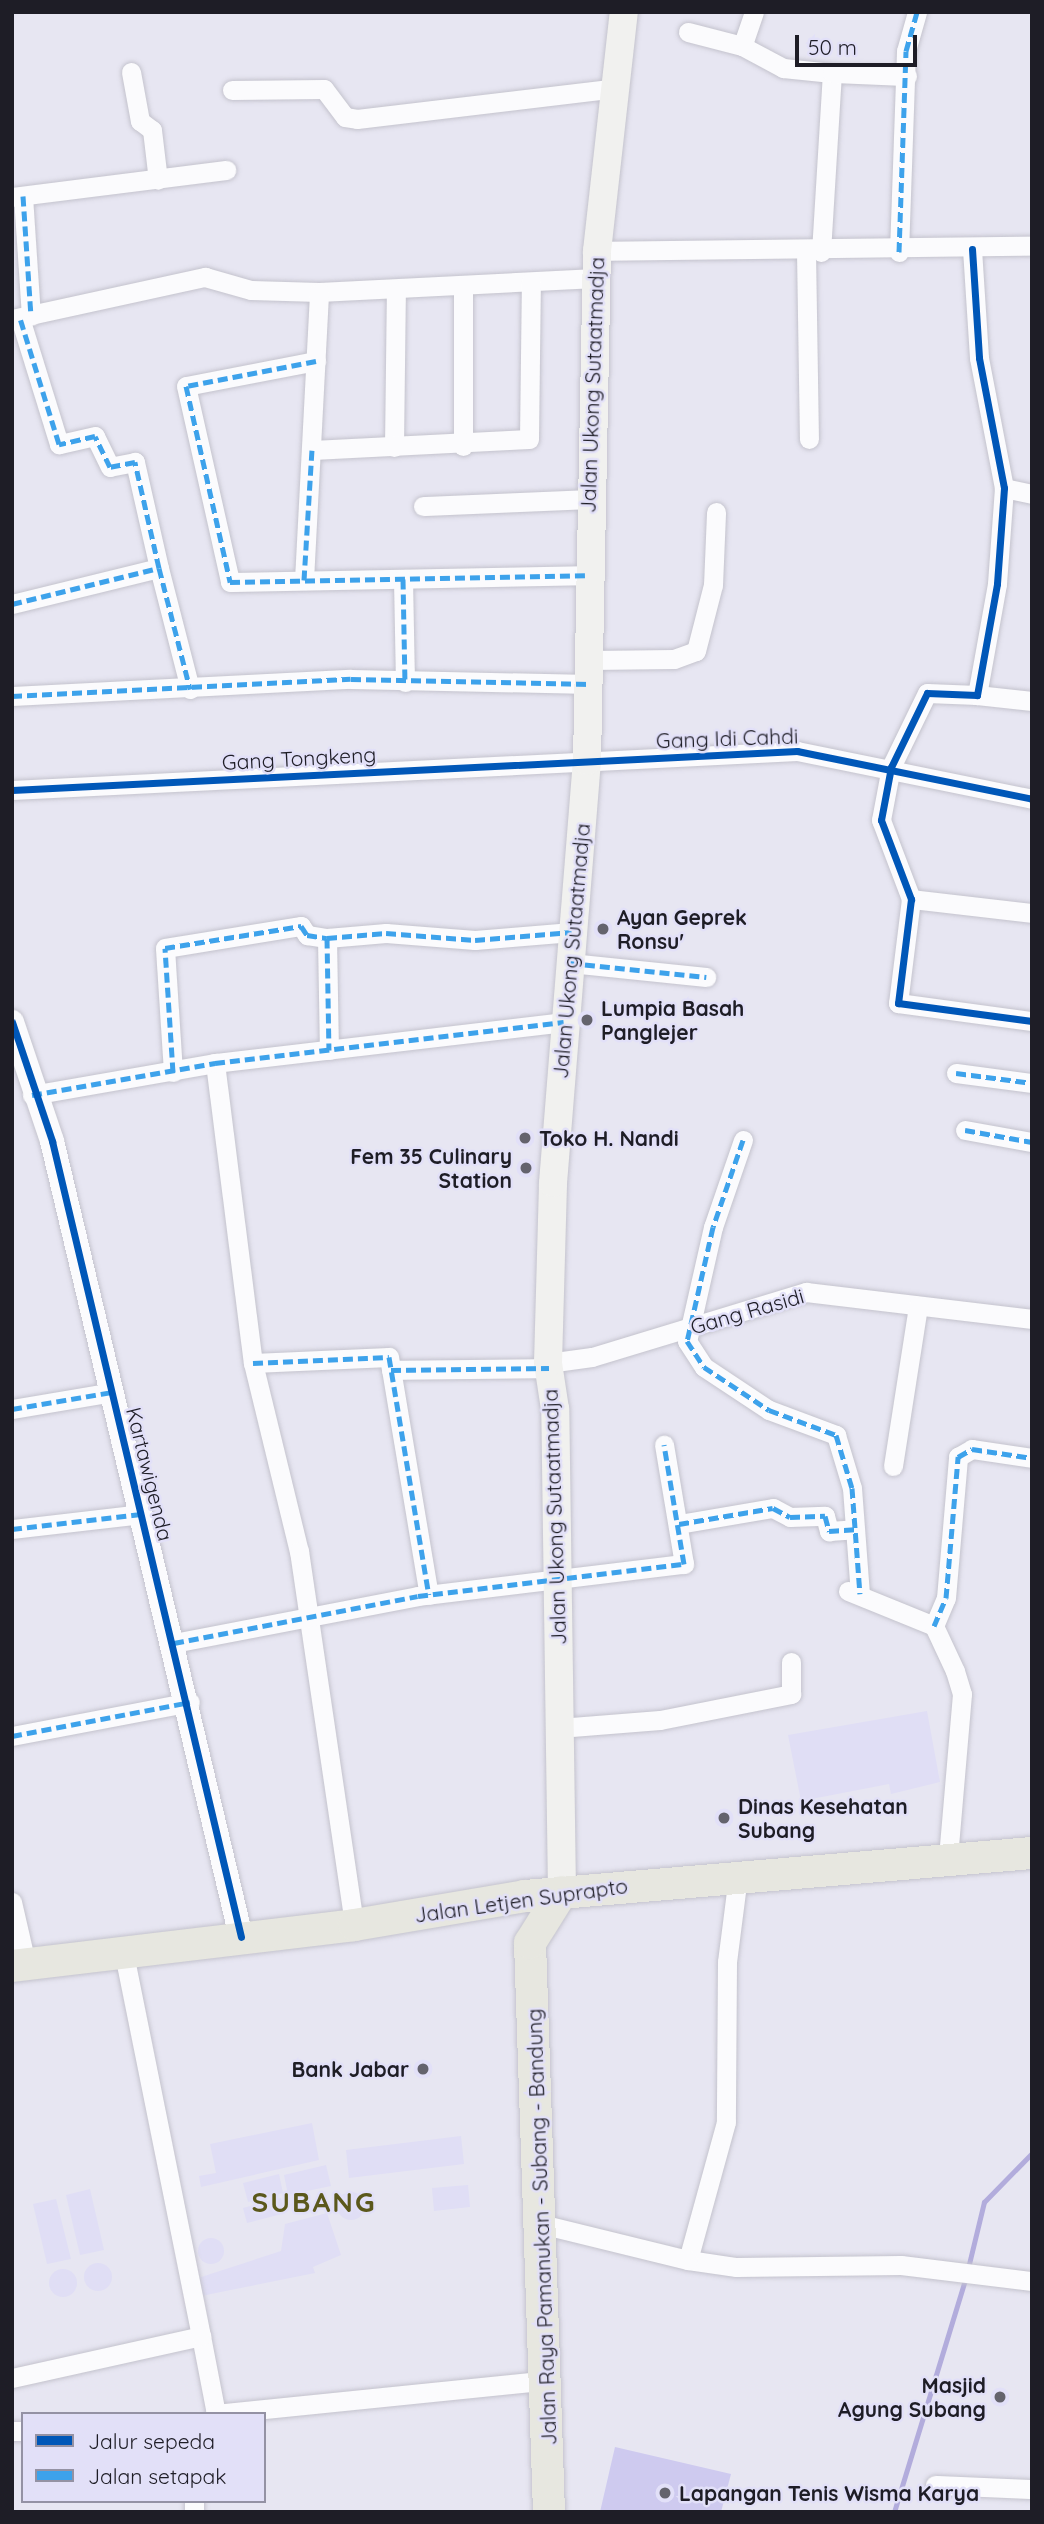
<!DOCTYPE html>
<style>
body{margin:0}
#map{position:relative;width:1044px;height:2524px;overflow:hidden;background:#e7e6f2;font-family:Quicksand,sans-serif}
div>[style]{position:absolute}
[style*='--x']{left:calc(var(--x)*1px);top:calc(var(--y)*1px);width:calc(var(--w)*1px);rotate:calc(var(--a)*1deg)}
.built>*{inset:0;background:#e0def5}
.round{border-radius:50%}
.green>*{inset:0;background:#cecaef}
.stream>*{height:5px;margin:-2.5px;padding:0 2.5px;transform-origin:2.5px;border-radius:2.5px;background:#b2acdc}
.roads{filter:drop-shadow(0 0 2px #c4c3cd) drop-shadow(0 0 2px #c4c3cd)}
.minor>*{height:19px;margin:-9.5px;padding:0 9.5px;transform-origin:9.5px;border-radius:9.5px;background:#fbfbfd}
.tertiary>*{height:24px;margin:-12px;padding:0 12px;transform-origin:12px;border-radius:12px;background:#fbfbfd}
.secondary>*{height:28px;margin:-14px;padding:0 14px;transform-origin:14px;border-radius:14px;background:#f1f1ef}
.primary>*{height:32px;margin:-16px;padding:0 16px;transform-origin:16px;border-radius:16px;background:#e7e7e0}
.quiet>*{height:5px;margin-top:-2.5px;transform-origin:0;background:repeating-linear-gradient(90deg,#3da2eb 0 10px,transparent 0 15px)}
.cycleway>*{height:7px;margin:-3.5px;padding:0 3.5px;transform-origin:3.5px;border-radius:3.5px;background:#0057b8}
.dots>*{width:19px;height:19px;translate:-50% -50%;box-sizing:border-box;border:4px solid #e2e0f8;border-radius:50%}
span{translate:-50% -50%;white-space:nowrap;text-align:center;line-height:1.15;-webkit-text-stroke:5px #e2e0f8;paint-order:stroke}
.street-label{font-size:21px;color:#1e1d26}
.poi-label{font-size:21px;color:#1e1d26;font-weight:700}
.left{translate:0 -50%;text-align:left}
.right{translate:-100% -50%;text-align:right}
.district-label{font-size:28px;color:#5b581c;font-weight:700;letter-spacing:2px}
.frame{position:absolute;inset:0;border:14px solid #1e1d26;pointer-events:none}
.legend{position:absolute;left:21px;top:2412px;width:245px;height:91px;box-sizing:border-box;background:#e2e0f8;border:2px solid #9492a4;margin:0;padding:9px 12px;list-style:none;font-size:21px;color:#1e1d26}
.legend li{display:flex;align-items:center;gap:14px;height:35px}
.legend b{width:35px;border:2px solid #9492a4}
.scale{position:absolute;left:795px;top:35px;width:122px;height:32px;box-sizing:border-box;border:4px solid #1e1d26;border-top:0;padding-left:9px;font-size:21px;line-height:24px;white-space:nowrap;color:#1e1d26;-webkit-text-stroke:5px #e2e0f8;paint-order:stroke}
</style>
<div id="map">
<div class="built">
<div style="clip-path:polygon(927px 1711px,940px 1782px,891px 1794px,889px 1784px,801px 1801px,788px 1735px)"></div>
<div style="clip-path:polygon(312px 2123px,319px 2160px,201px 2187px,199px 2176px,216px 2173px,210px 2144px)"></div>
<div style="clip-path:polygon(461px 2136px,464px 2164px,349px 2178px,346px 2150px)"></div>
<div style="clip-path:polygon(326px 2165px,331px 2186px,288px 2195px,284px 2175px)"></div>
<div style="clip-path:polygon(279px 2174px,283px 2193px,248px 2202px,243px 2183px)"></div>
<div style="clip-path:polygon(468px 2185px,470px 2207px,434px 2211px,432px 2188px)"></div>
<div style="clip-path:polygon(90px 2189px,104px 2250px,80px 2255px,66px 2195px)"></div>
<div class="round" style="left:337px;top:2192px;width:28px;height:28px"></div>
<div style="clip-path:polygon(281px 2198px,285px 2213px,247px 2223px,243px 2208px)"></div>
<div style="clip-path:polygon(56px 2199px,71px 2259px,47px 2264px,33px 2204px)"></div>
<div style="clip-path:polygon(327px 2213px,341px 2255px,313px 2267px,315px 2273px,196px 2297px,192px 2280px,281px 2251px,285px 2224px)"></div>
<div class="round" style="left:198px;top:2238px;width:26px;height:26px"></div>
<div class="round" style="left:84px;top:2263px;width:28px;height:28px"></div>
<div class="round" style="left:49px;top:2269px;width:28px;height:28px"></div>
</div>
<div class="green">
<div style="clip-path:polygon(615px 2447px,731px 2474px,721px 2512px,600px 2512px)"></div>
</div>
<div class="stream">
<div style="--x:968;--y:2268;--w:68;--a:-76.4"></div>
<div style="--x:984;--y:2202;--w:69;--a:-45.6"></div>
<div style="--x:894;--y:2512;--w:246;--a:-73"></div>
</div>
<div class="roads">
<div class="minor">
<div style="--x:754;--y:12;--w:36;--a:109"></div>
<div style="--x:742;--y:46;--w:47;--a:28.2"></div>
<div style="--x:783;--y:68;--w:49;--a:5.8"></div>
<div style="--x:688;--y:32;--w:56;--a:14.5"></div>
<div style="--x:131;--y:72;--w:50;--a:79.6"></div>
<div style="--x:140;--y:121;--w:15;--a:37"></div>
<div style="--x:152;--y:130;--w:50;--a:83.2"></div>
<div style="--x:232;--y:90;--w:92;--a:-0.6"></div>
<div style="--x:324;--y:89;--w:35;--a:53"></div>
<div style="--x:345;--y:117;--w:12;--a:9"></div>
<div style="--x:357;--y:119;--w:261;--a:-6.8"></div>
<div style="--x:23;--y:196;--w:120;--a:86.2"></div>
<div style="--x:12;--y:197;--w:216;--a:-7.2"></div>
<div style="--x:972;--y:249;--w:109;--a:86.3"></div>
<div style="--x:979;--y:358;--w:132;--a:79.1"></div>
<div style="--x:1004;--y:488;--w:96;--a:94.2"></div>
<div style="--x:997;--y:584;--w:113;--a:100.2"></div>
<div style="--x:977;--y:695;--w:50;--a:-177.7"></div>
<div style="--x:927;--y:693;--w:82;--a:115.9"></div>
<div style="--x:891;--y:767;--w:54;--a:100.7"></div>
<div style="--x:881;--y:820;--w:85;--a:69.2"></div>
<div style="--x:911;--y:899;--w:105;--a:97.1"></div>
<div style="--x:898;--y:1003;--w:135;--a:7.7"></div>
<div style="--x:597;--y:251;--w:435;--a:-0.7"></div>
<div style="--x:806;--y:251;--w:188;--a:89.1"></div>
<div style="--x:821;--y:252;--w:179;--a:-86.5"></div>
<div style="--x:832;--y:73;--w:75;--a:2.3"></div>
<div style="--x:899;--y:252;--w:201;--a:-88"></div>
<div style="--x:906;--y:51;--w:41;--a:-74.2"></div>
<div style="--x:12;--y:319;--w:198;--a:-12.3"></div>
<div style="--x:205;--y:277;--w:48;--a:15.8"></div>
<div style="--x:251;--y:290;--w:68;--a:1.7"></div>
<div style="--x:319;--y:292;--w:277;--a:-2.9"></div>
<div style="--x:316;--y:361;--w:132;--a:169.1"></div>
<div style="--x:186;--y:386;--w:201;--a:77.3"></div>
<div style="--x:230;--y:582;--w:356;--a:-1.1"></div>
<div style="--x:463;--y:446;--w:161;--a:-90"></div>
<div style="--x:394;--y:447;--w:158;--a:-89.3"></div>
<div style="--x:312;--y:450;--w:217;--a:-2.9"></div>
<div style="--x:529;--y:439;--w:157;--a:-89.3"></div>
<div style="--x:1004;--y:488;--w:29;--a:12"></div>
<div style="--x:423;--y:506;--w:164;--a:-2.4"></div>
<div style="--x:159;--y:568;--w:125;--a:75.6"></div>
<div style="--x:403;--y:579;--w:103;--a:88.9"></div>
<div style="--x:304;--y:580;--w:288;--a:-87"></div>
<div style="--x:12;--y:604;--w:151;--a:-13.8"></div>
<div style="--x:159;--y:568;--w:109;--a:-102.8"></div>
<div style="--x:135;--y:462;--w:25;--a:169"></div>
<div style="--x:110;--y:467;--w:34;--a:-116"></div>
<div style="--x:95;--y:436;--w:37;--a:167"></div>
<div style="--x:59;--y:444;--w:132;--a:-107.2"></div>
<div style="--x:591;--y:660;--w:83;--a:-0.7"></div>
<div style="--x:674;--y:659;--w:23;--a:-20"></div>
<div style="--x:696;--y:651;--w:68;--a:-75.6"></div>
<div style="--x:713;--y:585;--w:73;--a:-87.6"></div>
<div style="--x:977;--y:695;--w:55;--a:6.2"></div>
<div style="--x:12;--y:696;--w:339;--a:-2.9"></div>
<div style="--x:351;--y:679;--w:239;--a:1.2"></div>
<div style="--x:12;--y:790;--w:786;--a:-2.84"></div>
<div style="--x:797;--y:751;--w:240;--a:11.5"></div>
<div style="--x:911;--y:899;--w:122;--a:6.6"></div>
<div style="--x:327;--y:938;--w:112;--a:89"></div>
<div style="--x:570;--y:963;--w:137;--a:5.9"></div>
<div style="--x:215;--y:1063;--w:302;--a:82.8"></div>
<div style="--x:253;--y:1363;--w:194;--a:76.3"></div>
<div style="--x:299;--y:1551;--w:378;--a:81.6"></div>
<div style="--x:173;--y:1072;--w:124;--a:-93.7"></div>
<div style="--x:165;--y:948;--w:138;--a:-9.2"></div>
<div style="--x:301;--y:926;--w:11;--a:56"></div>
<div style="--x:307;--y:935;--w:20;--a:9"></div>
<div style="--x:327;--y:938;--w:59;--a:-4.8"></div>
<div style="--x:386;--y:933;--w:89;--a:4.5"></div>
<div style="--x:475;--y:940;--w:97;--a:-4.7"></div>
<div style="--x:956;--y:1073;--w:77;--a:7.5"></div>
<div style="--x:32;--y:1095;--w:186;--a:-9.9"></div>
<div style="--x:215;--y:1063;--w:351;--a:-6.7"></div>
<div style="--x:965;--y:1130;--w:68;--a:10.2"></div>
<div style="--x:743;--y:1140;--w:92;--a:109"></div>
<div style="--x:713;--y:1227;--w:117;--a:102.8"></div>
<div style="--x:687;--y:1341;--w:31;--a:57"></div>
<div style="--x:704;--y:1367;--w:78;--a:33.5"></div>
<div style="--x:769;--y:1410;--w:72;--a:20.5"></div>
<div style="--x:836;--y:1435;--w:55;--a:73.2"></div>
<div style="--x:852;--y:1488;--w:106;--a:85.7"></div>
<div style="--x:253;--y:1363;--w:136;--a:-2.5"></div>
<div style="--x:389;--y:1357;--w:241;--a:80.5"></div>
<div style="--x:548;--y:1363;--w:44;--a:-7.8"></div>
<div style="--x:592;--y:1357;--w:224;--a:-16.9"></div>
<div style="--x:806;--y:1292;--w:228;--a:6.8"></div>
<div style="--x:391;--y:1370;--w:158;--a:-0.7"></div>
<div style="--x:12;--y:1409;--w:101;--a:-9.6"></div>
<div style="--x:893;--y:1466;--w:162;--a:-81.1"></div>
<div style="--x:679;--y:1524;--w:95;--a:-9.7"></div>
<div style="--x:773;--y:1508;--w:19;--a:28"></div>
<div style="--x:790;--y:1517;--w:35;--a:-2"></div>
<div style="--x:825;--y:1516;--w:16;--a:75"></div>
<div style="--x:829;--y:1531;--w:26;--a:-4"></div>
<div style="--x:12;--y:1529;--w:130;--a:-6.6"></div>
<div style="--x:848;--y:1591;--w:93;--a:22.1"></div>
<div style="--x:934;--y:1626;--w:50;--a:65"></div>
<div style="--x:955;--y:1671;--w:24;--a:73"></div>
<div style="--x:962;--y:1694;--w:165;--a:94.9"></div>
<div style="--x:934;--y:1626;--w:30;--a:-67"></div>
<div style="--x:946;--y:1598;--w:142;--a:-85.1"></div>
<div style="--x:958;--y:1457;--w:16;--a:-30"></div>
<div style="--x:972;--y:1449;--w:61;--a:8.5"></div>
<div style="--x:174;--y:1643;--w:248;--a:-10.9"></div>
<div style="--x:418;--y:1596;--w:268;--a:-6.9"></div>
<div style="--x:684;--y:1564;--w:121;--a:-99.5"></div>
<div style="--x:559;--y:1728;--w:101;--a:-4.5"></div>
<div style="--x:660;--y:1720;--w:134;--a:-11.2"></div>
<div style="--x:791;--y:1694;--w:32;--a:-90"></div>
<div style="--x:12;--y:1736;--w:181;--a:-10.8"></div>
<div style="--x:738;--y:1876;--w:87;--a:97.3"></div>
<div style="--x:727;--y:1962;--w:160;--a:90.4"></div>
<div style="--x:726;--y:2122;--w:143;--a:105.4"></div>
<div style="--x:688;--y:2260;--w:49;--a:8.3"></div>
<div style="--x:736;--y:2267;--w:165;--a:-0.7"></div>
<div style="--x:901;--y:2265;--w:132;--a:7"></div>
<div style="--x:12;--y:1902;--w:63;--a:77.1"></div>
<div style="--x:541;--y:2224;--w:151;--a:13.8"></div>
<div style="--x:201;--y:2336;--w:79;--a:79.1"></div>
<div style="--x:12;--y:2378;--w:194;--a:-12.5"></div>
<div style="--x:201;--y:2336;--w:395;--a:-101.4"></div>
<div style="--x:215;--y:2414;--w:335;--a:-5.8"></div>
<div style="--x:12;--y:2431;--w:11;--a:0"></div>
<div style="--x:935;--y:2485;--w:97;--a:2.4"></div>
<div style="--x:194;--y:2501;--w:11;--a:90"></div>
</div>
<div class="tertiary">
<div style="--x:12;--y:1022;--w:126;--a:71.4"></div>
<div style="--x:52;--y:1141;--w:818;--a:76.64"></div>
</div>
<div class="secondary">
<div style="--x:562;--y:1892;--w:483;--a:-90.8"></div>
<div style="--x:555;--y:1409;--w:47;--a:-98.7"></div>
<div style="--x:548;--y:1363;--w:180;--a:-88.4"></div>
<div style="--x:553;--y:1183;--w:423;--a:-85.4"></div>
<div style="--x:587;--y:761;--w:510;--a:-88.88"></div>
<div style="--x:597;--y:251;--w:241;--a:-83.6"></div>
</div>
<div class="primary">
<div style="--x:530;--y:1943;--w:569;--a:88.09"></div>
<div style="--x:530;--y:1943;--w:60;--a:-57.9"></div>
<div style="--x:12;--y:1966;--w:344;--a:-6.8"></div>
<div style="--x:354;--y:1925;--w:173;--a:-9.6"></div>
<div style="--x:525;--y:1896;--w:509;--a:-4.85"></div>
</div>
</div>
<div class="quiet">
<div style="--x:23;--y:196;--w:120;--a:86.2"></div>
<div style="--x:899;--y:252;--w:201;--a:-88"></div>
<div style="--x:906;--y:51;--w:41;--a:-74.2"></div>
<div style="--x:316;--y:361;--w:132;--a:169.1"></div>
<div style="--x:186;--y:386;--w:201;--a:77.3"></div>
<div style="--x:230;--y:582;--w:356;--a:-1.1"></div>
<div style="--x:159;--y:568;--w:125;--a:75.6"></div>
<div style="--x:403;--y:579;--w:103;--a:88.9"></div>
<div style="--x:304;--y:580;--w:130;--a:-86.5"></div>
<div style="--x:12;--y:604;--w:151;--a:-13.8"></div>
<div style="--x:159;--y:568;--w:109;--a:-102.8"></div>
<div style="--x:135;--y:462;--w:25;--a:169"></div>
<div style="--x:110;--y:467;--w:34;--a:-116"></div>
<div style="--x:95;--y:436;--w:37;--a:167"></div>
<div style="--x:59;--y:444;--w:132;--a:-107.2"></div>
<div style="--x:12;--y:696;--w:339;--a:-2.9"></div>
<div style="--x:351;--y:679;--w:239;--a:1.2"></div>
<div style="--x:327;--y:938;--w:112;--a:89"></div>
<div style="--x:570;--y:963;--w:137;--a:5.9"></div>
<div style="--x:173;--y:1072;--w:124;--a:-93.7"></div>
<div style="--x:165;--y:948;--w:138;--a:-9.2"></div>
<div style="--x:301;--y:926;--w:11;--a:56"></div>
<div style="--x:307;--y:935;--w:20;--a:9"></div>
<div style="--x:327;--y:938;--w:59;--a:-4.8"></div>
<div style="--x:386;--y:933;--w:89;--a:4.5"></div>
<div style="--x:475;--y:940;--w:97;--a:-4.7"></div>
<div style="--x:956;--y:1073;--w:77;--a:7.5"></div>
<div style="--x:32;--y:1095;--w:186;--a:-9.9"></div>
<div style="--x:215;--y:1063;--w:351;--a:-6.7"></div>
<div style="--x:965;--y:1130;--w:68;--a:10.2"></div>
<div style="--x:743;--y:1140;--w:92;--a:109"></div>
<div style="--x:713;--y:1227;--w:117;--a:102.8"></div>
<div style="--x:687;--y:1341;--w:31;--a:57"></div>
<div style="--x:704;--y:1367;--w:78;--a:33.5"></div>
<div style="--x:769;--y:1410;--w:72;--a:20.5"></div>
<div style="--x:836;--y:1435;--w:55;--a:73.2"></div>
<div style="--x:852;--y:1488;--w:106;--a:85.7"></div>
<div style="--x:253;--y:1363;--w:136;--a:-2.5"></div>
<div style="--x:389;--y:1357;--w:241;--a:80.5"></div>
<div style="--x:391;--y:1370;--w:158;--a:-0.7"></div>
<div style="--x:12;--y:1409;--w:101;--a:-9.6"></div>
<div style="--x:679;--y:1524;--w:95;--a:-9.7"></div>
<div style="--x:773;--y:1508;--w:19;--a:28"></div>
<div style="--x:790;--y:1517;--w:35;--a:-2"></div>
<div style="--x:825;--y:1516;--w:16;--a:75"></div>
<div style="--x:829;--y:1531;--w:26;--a:-4"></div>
<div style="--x:12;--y:1529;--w:130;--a:-6.6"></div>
<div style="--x:934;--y:1626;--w:30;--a:-67"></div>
<div style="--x:946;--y:1598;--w:142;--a:-85.1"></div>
<div style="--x:958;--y:1457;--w:16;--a:-30"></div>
<div style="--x:972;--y:1449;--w:61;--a:8.5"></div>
<div style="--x:174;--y:1643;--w:248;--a:-10.9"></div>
<div style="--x:418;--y:1596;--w:268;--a:-6.9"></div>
<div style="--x:684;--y:1564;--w:121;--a:-99.5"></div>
<div style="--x:12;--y:1736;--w:181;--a:-10.8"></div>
</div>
<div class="cycleway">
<div style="--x:972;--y:249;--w:109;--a:86.3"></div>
<div style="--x:979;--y:358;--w:132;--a:79.1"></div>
<div style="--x:1004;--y:488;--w:96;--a:94.2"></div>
<div style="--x:997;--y:584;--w:113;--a:100.2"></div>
<div style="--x:977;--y:695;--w:50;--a:-177.7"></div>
<div style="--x:927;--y:693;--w:82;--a:115.9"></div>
<div style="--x:891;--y:767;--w:54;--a:100.7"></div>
<div style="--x:881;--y:820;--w:85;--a:69.2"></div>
<div style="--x:911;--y:899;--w:105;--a:97.1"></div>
<div style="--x:898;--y:1003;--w:135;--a:7.7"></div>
<div style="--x:12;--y:790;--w:786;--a:-2.84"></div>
<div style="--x:797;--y:751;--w:240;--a:11.5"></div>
<div style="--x:12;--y:1022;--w:126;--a:71.4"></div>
<div style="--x:52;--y:1141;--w:818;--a:76.64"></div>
</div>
<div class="dots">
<div style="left:603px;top:929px;background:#64636d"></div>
<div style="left:587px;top:1020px;background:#64636d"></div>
<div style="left:525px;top:1138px;background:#64636d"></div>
<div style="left:526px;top:1168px;background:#64636d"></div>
<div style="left:724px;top:1818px;background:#64636d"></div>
<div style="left:423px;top:2069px;background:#64636d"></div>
<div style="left:1000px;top:2397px;background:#64636d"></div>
<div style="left:665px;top:2493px;background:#64636d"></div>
</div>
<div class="street-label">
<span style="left:592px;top:385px;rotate:-88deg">Jalan Ukong Sutaatmadja</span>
<span style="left:727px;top:738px;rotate:-2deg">Gang Idi Cahdi</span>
<span style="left:299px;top:758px;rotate:-3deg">Gang Tongkeng</span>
<span style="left:571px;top:951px;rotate:-85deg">Jalan Ukong Sutaatmadja</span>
<span style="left:747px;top:1311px;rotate:-16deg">Gang Rasidi</span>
<span style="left:150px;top:1474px;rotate:76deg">Kartawigenda</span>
<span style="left:554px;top:1517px;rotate:-92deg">Jalan Ukong Sutaatmadja</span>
<span style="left:521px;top:1900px;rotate:-8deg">Jalan Letjen Suprapto</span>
<span style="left:541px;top:2227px;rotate:-92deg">Jalan Raya Pamanukan - Subang - Bandung</span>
</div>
<div class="poi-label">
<span class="left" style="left:617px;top:929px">Ayan Geprek<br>Ronsu'</span>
<span class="left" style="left:601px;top:1020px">Lumpia Basah<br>Panglejer</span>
<span class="left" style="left:539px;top:1138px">Toko H. Nandi</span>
<span class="right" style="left:512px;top:1168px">Fem 35 Culinary<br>Station</span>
<span class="left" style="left:738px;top:1818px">Dinas Kesehatan<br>Subang</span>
<span class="right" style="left:409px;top:2069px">Bank Jabar</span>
<span class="right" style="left:986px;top:2397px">Masjid<br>Agung Subang</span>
<span class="left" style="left:679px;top:2493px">Lapangan Tenis Wisma Karya</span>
</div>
<div class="district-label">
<span style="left:314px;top:2202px">SUBANG</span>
</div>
<div class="frame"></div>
<ul class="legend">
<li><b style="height:9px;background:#0057b8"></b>Jalur sepeda</li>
<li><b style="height:9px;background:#3da2eb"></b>Jalan setapak</li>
</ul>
<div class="scale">50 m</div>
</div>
